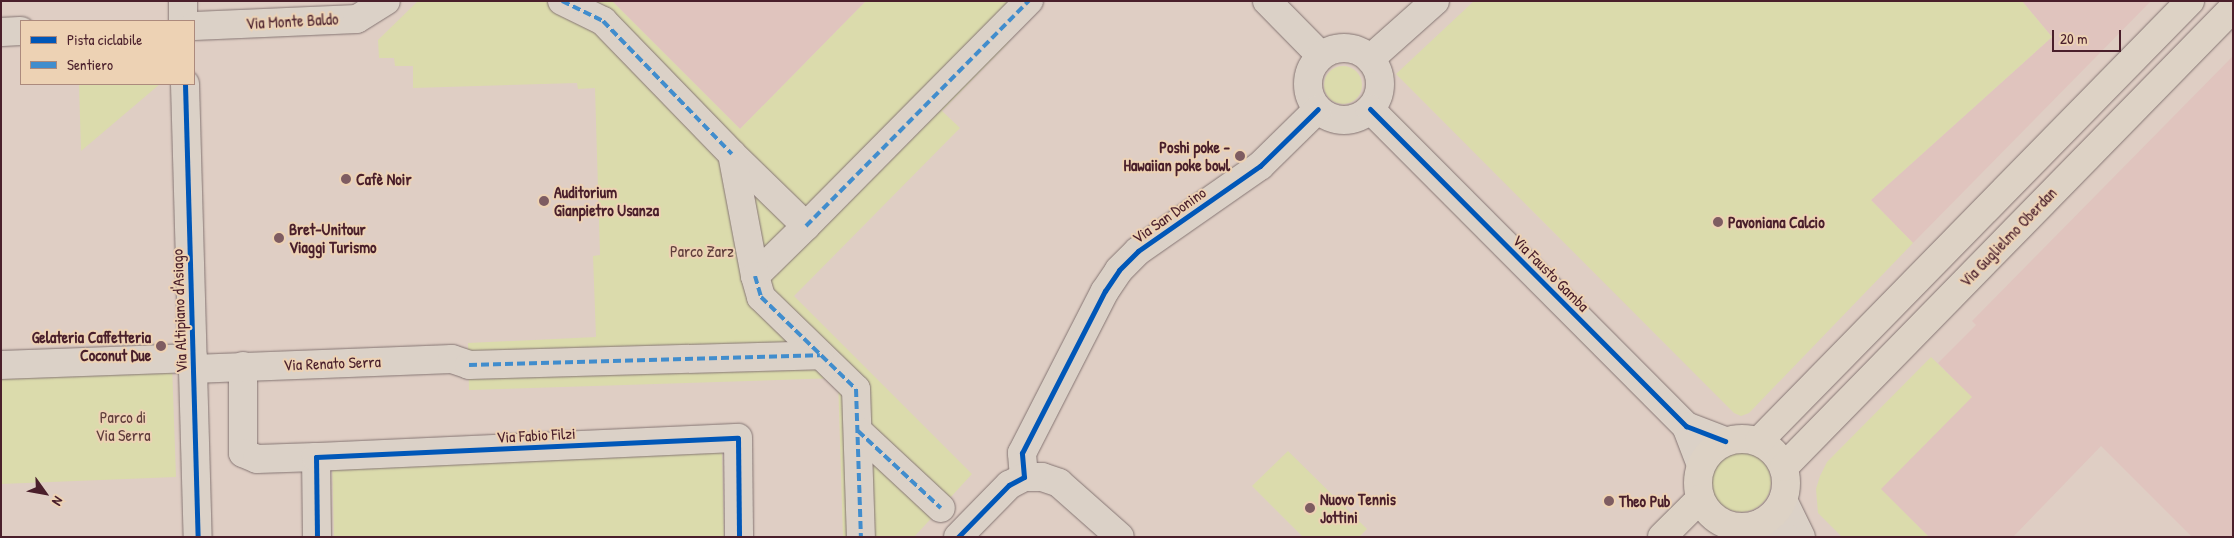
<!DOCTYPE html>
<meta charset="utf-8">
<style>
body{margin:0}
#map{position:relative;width:2234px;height:538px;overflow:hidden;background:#dfcec4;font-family:"Patrick Hand",sans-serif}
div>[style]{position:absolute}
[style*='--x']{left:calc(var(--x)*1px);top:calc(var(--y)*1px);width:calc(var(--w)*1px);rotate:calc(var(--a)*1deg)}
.built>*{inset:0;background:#e0c4be}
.green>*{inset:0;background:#dbdbac}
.round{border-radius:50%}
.roads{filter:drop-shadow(0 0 1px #857573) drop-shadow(0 0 1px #857573)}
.minor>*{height:28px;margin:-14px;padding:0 14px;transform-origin:14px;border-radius:14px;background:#dbd1c7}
.minor>.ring{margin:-14px;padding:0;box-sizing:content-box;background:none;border:28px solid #dbd1c7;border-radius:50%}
.major>*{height:28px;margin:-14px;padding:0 14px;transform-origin:14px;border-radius:14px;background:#ddd2c5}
.major>.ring{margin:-14px;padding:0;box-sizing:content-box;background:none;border:28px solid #ddd2c5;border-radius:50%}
.quiet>*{height:4px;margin-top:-2px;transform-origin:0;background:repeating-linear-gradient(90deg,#418dcd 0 8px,transparent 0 12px)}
.cycleway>*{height:5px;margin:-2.5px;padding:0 2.5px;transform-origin:2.5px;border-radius:2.5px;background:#0057b8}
.dots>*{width:14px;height:14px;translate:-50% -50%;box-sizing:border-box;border:2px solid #edd2b4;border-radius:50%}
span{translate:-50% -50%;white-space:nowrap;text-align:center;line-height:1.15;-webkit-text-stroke:4px #edd2b4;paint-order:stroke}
.street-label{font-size:16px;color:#4a1f2b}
.poi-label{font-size:16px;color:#4a1f2b;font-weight:700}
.right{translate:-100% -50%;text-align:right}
.left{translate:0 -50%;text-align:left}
.park-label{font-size:16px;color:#5f3d3b}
.frame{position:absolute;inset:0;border:2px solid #4a1f2b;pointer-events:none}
.legend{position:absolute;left:20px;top:20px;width:175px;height:65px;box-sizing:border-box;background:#edd2b4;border:1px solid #ac8a7d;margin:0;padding:6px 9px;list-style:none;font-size:15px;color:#4a1f2b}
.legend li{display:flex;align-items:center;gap:10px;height:25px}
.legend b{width:25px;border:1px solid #ac8a7d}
.north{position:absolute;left:20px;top:468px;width:50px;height:50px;-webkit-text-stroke:4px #edd2b4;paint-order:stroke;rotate:122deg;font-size:14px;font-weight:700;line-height:20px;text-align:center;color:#4a1f2b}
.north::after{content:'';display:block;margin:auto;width:18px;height:22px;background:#4a1f2b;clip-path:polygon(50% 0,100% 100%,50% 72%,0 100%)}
.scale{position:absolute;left:2052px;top:30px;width:69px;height:22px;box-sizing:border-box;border:2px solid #4a1f2b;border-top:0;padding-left:6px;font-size:15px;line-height:18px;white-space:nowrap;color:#4a1f2b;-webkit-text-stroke:4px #edd2b4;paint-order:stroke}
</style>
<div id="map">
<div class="built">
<div style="clip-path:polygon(612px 1px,866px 1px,740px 129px)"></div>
<div style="clip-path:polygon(2022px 1px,2151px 1px,1913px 243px,1871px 200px,2052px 37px)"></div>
<div style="clip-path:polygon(2233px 56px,2233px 537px,2192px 537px,2101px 446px,2013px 537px,1929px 537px,1880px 489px,1971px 397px,1938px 363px,1976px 325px,1972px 321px)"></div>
</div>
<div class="green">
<div style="clip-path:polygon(418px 1px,612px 1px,740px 129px,866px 1px,1018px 1px,993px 26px,1009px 42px,942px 111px,960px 128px,794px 296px,972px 474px,914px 537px,843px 537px,838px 378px,469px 390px,468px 343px,596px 337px,593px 256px,600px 255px,595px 88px,578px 89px,577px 83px,413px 88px,413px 66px,395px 66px,394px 58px,379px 58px,378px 40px)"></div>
<div style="clip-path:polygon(1474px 1px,2022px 1px,2052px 37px,1871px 200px,1913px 243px,1749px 413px,1741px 416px,1734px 413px,1396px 74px)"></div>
<div class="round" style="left:1324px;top:66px;width:38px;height:38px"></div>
<div style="clip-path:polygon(79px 84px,160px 84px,81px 151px)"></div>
<div style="clip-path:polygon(1931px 357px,1972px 397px,1881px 489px,1929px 537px,1842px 537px,1818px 513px,1816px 489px,1820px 476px,1827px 462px)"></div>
<div style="clip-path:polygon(172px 365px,176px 477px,1px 484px,1px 372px)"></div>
<div style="clip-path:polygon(722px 450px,724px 537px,334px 537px,332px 461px)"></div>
<div style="clip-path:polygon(1288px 451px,1367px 529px,1359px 537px,1303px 537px,1252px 486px)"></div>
<div class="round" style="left:1711px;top:452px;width:60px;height:60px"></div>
</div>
<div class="roads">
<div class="minor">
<div style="--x:183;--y:1;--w:20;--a:90"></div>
<div style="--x:562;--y:1;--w:46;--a:26"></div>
<div style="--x:603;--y:21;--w:185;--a:45.9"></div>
<div style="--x:1267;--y:1;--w:77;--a:45.5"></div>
<div style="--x:194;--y:26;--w:163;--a:-2.5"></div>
<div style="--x:357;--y:19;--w:34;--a:-32"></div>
<div style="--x:1;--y:32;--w:20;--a:-3"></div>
<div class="ring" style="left:1308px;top:48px;width:44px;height:44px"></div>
<div style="--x:1370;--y:59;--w:87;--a:-41.7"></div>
<div style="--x:185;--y:84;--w:453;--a:88.4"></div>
<div style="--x:1370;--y:109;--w:448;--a:45.1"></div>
<div style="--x:1686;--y:426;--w:42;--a:21"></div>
<div style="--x:806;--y:226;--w:317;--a:-45.3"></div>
<div style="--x:755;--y:276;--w:71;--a:-44.4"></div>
<div style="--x:806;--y:226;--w:103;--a:-135.8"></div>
<div style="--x:732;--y:154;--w:124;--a:79.3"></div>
<div style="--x:755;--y:276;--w:22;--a:74"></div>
<div style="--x:761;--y:297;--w:132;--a:44.1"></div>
<div style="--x:856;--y:389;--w:148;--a:88.1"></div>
<div style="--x:1;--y:365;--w:192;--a:-2.1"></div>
<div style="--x:243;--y:366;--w:87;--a:90"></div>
<div style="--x:243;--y:453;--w:15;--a:23"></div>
<div style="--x:257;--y:459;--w:59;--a:-1.9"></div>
<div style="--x:193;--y:369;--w:259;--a:-2.2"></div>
<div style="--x:452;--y:359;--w:18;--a:19"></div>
<div style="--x:469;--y:365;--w:351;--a:-1.6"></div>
<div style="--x:1686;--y:426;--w:42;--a:69"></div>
<div style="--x:858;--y:431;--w:113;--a:42.9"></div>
<div style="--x:1024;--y:477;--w:24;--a:-95"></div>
<div style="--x:1022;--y:453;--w:182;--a:-62.9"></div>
<div style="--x:1105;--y:291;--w:25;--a:-56"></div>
<div style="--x:1119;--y:270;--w:27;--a:-45"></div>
<div style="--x:1138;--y:251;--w:149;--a:-34.9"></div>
<div style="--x:1260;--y:166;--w:81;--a:-44.5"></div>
<div style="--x:1783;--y:500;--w:41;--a:64.1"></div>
<div style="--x:1759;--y:524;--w:30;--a:26"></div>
<div style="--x:317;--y:537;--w:80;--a:-90.7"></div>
<div style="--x:316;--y:457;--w:422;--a:-2.6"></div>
<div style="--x:738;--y:438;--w:99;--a:89.4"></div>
<div style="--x:958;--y:537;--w:73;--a:-45.6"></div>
<div style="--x:1009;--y:485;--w:17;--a:-28"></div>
<div style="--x:1024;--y:477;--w:18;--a:0"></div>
<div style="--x:1042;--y:477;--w:18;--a:19"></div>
<div style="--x:1059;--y:483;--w:81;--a:41.5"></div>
</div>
<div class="major">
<div class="ring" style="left:1698px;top:439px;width:60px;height:60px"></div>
<div style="--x:1759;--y:441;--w:616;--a:-45.59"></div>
<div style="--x:1784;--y:467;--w:642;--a:-45.63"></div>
<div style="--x:1662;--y:537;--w:54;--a:-45"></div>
</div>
</div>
<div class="quiet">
<div style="--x:562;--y:1;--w:46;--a:26"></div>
<div style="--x:603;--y:21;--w:185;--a:45.9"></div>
<div style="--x:806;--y:226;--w:317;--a:-45.3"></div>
<div style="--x:755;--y:276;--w:22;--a:74"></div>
<div style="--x:761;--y:297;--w:132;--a:44.1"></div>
<div style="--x:856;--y:389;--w:148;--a:88.1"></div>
<div style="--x:469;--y:365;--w:351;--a:-1.6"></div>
<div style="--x:858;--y:431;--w:113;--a:42.9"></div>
</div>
<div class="cycleway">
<div style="--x:185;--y:84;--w:453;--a:88.4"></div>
<div style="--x:1370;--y:109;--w:448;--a:45.1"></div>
<div style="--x:1686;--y:426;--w:42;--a:21"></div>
<div style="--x:317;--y:537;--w:80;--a:-90.7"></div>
<div style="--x:316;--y:457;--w:422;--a:-2.6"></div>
<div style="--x:738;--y:438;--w:99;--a:89.4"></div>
<div style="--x:958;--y:537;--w:73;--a:-45.6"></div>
<div style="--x:1009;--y:485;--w:17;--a:-28"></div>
<div style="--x:1024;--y:477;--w:24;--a:-95"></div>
<div style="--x:1022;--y:453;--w:182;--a:-62.9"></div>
<div style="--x:1105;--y:291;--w:25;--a:-56"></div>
<div style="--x:1119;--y:270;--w:27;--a:-45"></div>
<div style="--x:1138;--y:251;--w:149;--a:-34.9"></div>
<div style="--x:1260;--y:166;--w:81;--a:-44.5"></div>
</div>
<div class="dots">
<div style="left:1240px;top:156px;background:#7e5c61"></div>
<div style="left:346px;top:179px;background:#7e5c61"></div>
<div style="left:544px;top:201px;background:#7e5c61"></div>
<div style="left:1718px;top:222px;background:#7e5c61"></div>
<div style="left:279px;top:238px;background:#7e5c61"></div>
<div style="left:161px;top:346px;background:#7e5c61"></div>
<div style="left:1609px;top:501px;background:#7e5c61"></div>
<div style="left:1310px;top:508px;background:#7e5c61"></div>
</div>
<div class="street-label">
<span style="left:292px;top:21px;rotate:-3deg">Via Monte Baldo</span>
<span style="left:1169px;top:215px;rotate:-35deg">Via San Donino</span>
<span style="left:2008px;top:237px;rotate:-46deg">Via Guglielmo Oberdan</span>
<span style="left:1551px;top:273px;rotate:45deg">Via Fausto Gamba</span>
<span style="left:179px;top:311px;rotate:-92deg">Via Altipiano d'Asiago</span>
<span style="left:332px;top:363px;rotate:-2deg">Via Renato Serra</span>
<span style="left:536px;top:435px;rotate:-3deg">Via Fabio Filzi</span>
</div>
<div class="poi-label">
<span class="right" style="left:1230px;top:156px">Poshi poke -<br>Hawaiian poke bowl</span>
<span class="left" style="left:356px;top:179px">Cafè Noir</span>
<span class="left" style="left:554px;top:201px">Auditorium<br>Gianpietro Usanza</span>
<span class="left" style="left:1728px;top:222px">Pavoniana Calcio</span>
<span class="left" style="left:289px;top:238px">Bret-Unitour<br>Viaggi Turismo</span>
<span class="right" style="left:151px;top:346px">Gelateria Caffetteria<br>Coconut Due</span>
<span class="left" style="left:1320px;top:508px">Nuovo Tennis<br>Jottini</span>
<span class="left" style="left:1619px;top:501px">Theo Pub</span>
</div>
<div class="park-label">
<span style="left:702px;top:251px">Parco Zarz</span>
<span style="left:123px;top:426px">Parco di<br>Via Serra</span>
</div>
<div class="frame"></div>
<ul class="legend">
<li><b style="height:6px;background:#0057b8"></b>Pista ciclabile</li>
<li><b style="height:6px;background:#418dcd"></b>Sentiero</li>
</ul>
<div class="north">N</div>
<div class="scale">20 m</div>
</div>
